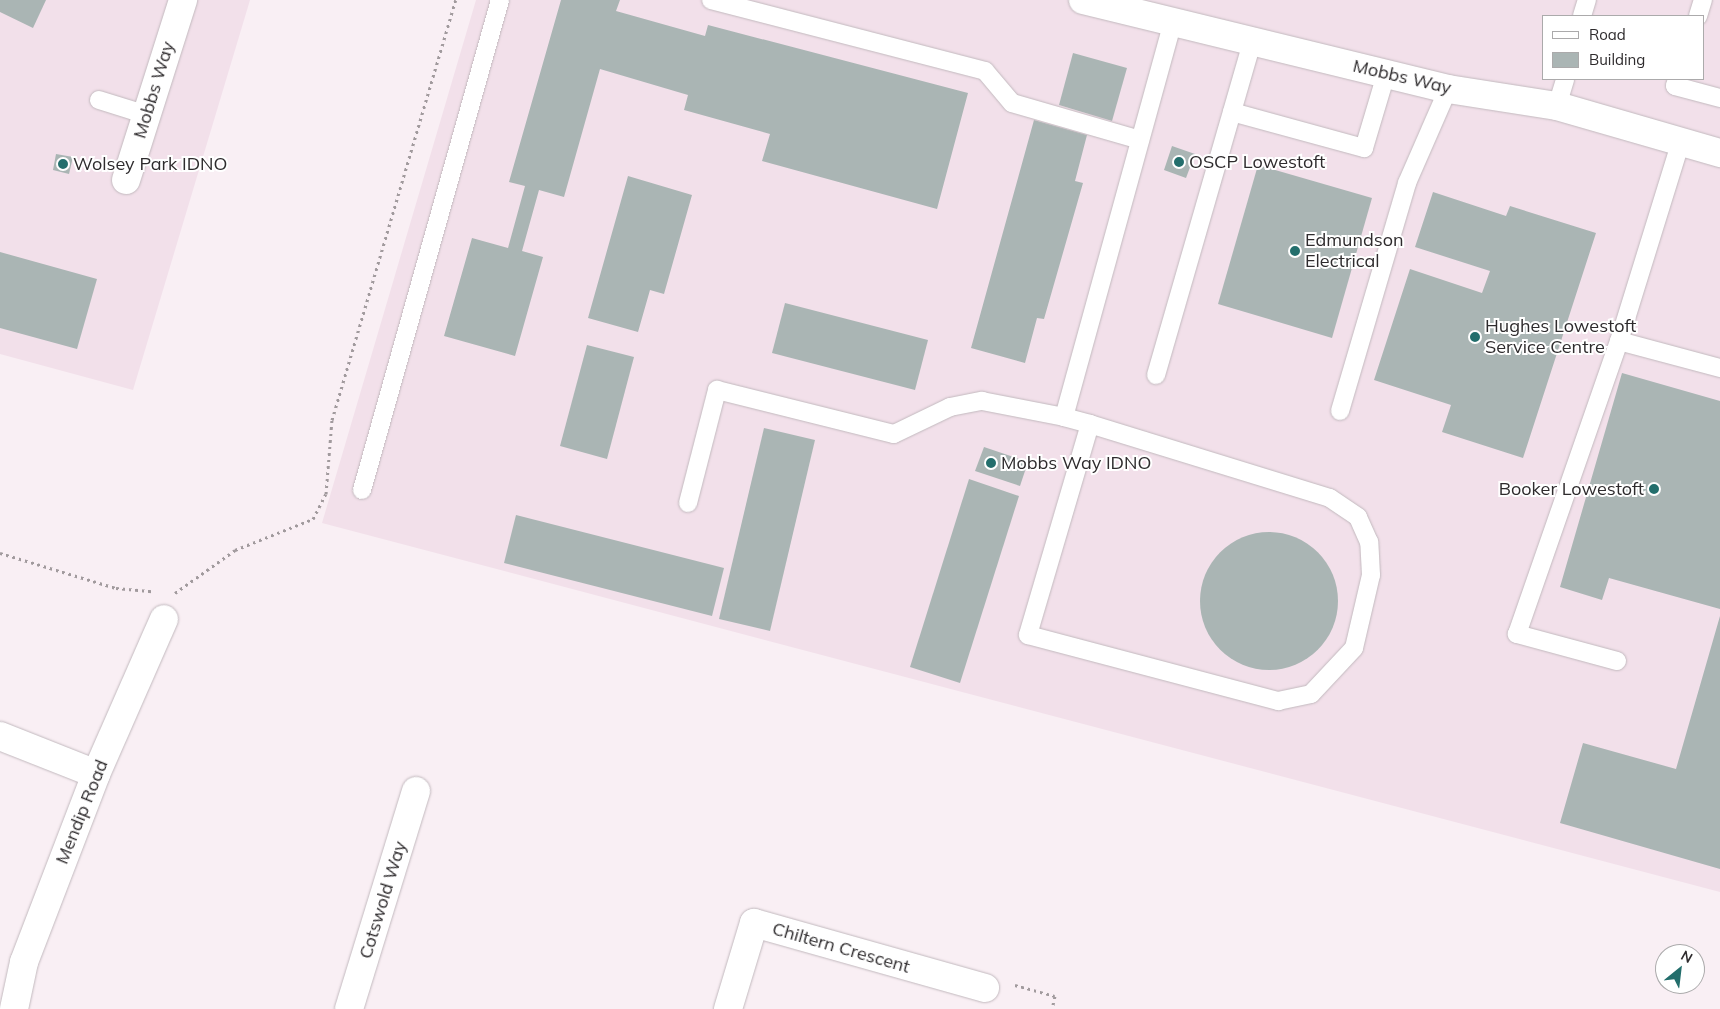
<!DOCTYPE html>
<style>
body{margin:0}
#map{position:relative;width:1720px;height:1009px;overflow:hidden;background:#f9eff4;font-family:Mulish,sans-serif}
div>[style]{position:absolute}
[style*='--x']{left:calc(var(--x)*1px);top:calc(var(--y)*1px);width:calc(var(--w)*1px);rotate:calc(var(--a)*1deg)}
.built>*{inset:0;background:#f2e0ea}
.building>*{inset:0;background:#aab5b4}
.round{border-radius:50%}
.path>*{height:3px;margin-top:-1.5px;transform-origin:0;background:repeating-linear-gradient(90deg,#a19a9d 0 2.5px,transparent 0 6.5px)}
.roads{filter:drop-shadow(0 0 1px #c2b9be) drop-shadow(0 0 1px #c2b9be)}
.service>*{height:18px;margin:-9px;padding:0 9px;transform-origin:9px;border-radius:9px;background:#fff}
.minor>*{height:28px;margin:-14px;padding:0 14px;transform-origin:14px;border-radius:14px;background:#fff}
.dots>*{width:14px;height:14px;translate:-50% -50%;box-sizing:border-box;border:2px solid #fff;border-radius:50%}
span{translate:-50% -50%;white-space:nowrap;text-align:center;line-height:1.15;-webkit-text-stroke:4px #fff;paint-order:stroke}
.street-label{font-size:18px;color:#2e2b2d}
.poi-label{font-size:18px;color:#2e2b2d}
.left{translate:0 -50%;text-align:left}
.right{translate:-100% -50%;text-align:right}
.legend{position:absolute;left:1542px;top:15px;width:162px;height:65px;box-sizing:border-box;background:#fff;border:1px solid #abaaab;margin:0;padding:6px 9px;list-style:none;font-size:15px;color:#2e2b2d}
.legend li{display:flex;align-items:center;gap:10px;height:25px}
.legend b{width:25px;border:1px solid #abaaab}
.north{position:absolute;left:1655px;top:944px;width:50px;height:50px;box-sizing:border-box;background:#fff;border:1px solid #abaaab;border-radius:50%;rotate:29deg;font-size:14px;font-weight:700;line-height:20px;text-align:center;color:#2e2b2d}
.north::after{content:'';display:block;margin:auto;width:18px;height:22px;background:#236e6c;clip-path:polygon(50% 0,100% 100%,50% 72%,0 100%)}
</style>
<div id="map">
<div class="built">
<div style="clip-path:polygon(0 0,250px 0,133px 390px,0 354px)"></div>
<div style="clip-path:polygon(evenodd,476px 0,1720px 0,1720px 892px,322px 523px,476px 0,1544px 16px,1704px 16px,1704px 79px,1544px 79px,1544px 16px)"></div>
</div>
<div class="building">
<div style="clip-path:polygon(0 0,46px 0,33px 28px,0 12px)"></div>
<div style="clip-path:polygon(561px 0,620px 0,616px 11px,705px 36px,708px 25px,968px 93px,937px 209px,762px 161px,770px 134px,684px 110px,688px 95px,600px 69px,564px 197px,539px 190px,522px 251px,543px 257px,515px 356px,444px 336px,472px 238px,508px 248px,525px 186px,509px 182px)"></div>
<div style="clip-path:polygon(1073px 53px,1127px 68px,1112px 121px,1059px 105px)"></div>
<div style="clip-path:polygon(1034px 120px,1087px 135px,1075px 181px,1083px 183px,1044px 319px,1037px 318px,1025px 363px,971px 348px)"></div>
<div style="clip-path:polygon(1172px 146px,1195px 154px,1186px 178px,1164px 170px)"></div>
<div style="clip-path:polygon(56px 154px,73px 157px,69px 174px,53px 170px)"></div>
<div style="clip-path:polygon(1258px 165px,1372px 198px,1332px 338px,1218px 304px)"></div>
<div style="clip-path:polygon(628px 176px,692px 195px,664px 294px,650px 290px,638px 332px,588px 318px)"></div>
<div style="clip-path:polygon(1433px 192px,1506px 216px,1510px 206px,1596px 233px,1523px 458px,1442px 432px,1451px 405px,1374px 380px,1410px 269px,1482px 293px,1490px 271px,1415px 247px)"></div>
<div style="clip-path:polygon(0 252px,97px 279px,77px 349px,0 328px)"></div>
<div style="clip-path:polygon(785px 303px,928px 340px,915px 390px,772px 353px)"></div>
<div style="clip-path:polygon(587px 345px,634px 357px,607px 459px,560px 446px)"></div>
<div style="clip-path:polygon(1622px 373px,1720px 401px,1720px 609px,1609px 578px,1602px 600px,1560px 587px)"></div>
<div style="clip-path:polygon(764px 428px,815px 440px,770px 631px,719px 619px)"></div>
<div style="clip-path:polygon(984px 447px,1028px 462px,1020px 486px,975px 471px)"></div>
<div style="clip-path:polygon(969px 479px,1019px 496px,960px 683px,910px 667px)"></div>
<div style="clip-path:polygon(516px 515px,724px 568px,712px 616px,504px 563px)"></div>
<div class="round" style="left:1200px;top:532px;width:138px;height:138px"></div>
<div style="clip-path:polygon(1720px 616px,1720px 869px,1560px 823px,1583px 743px,1676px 769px)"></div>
</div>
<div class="path">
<div style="--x:0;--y:553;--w:121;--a:16.8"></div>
<div style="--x:116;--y:588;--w:36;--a:5"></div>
<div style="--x:175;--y:593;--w:74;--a:-35.6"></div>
<div style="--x:235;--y:550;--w:84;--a:-21.7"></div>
<div style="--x:313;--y:519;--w:28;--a:-63"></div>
<div style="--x:326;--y:494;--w:74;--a:-85.4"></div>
<div style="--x:332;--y:420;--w:438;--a:-73.6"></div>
<div style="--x:1015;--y:985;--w:41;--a:15.4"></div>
<div style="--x:1055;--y:996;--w:13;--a:103"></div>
</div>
<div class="roads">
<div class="service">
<div style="--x:711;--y:0;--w:283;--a:14.5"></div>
<div style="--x:985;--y:71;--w:42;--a:49.8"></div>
<div style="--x:1012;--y:103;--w:133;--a:16.1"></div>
<div style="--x:1582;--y:16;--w:17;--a:-73"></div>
<div style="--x:1698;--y:16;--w:17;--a:-73"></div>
<div style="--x:1677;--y:79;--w:7;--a:106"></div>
<div style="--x:1675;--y:86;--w:47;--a:14.9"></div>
<div style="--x:99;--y:100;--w:50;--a:17.4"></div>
<div style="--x:1557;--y:106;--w:28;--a:-73"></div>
<div style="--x:1232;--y:112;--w:137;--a:15.3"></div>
<div style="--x:1364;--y:148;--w:77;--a:-73.4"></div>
<div style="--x:1681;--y:141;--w:209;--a:107.2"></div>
<div style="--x:1619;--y:341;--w:105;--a:15"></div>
<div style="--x:1156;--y:375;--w:349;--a:-73.9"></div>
<div style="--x:1340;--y:411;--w:238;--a:-73.6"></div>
<div style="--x:1407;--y:183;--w:103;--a:-66.4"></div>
<div style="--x:1090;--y:424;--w:220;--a:106.4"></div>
<div style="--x:1028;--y:635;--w:259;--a:14.8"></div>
<div style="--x:1278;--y:701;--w:34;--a:-12"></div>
<div style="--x:1311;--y:694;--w:63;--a:-46.9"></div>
<div style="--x:1354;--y:648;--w:75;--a:-76.9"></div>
<div style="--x:1371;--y:575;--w:33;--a:-93"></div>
<div style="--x:1369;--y:542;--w:27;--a:-114"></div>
<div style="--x:1358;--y:517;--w:34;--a:-146"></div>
<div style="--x:1330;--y:498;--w:251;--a:-162.9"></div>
<div style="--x:1090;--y:424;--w:27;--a:-165"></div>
<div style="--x:1064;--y:417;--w:410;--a:-74.6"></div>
<div style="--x:362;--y:490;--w:509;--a:-74.27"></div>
<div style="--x:688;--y:503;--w:117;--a:-75.6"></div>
<div style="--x:717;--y:390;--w:182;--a:14"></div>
<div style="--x:894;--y:434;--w:62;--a:-25.7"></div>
<div style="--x:950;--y:407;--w:33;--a:-11"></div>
<div style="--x:982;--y:401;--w:84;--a:11"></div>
<div style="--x:1617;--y:661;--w:104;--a:-164.9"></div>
<div style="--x:1517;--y:634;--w:310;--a:-70.8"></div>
</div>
<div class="minor">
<div style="--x:1083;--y:0;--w:376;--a:13.7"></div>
<div style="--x:1448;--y:89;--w:110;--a:8.9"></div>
<div style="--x:1557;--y:106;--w:170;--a:16.1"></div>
<div style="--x:126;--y:180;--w:189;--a:-72.4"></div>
<div style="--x:0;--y:736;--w:103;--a:21.6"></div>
<div style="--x:14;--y:1009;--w:48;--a:-78"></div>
<div style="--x:24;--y:962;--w:201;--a:-69"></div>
<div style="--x:96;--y:774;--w:169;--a:-66.3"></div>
<div style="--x:349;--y:1009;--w:228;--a:-72.9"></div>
<div style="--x:728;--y:1009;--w:90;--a:-73.2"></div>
<div style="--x:754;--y:923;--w:240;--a:15.7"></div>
</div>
</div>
<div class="dots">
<div style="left:1179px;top:162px;background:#236e6c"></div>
<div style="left:63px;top:164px;background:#236e6c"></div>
<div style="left:1295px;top:251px;background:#236e6c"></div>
<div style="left:1475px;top:337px;background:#236e6c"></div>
<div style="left:991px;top:463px;background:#236e6c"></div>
<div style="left:1654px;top:489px;background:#236e6c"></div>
</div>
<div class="street-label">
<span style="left:1402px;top:77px;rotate:13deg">Mobbs Way</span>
<span style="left:154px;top:90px;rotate:-73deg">Mobbs Way</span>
<span style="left:82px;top:812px;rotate:-68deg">Mendip Road</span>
<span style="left:383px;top:900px;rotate:-73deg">Cotswold Way</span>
<span style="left:841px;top:948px;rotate:16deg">Chiltern Crescent</span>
</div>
<div class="poi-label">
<span class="left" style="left:1189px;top:162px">OSCP Lowestoft</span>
<span class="left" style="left:73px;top:164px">Wolsey Park IDNO</span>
<span class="left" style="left:1305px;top:251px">Edmundson<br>Electrical</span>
<span class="left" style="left:1485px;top:337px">Hughes Lowestoft<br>Service Centre</span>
<span class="left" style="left:1001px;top:463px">Mobbs Way IDNO</span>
<span class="right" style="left:1644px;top:489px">Booker Lowestoft</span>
</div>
<ul class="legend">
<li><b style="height:6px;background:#fff"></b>Road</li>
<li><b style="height:14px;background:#aab5b4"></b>Building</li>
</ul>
<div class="north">N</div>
</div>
